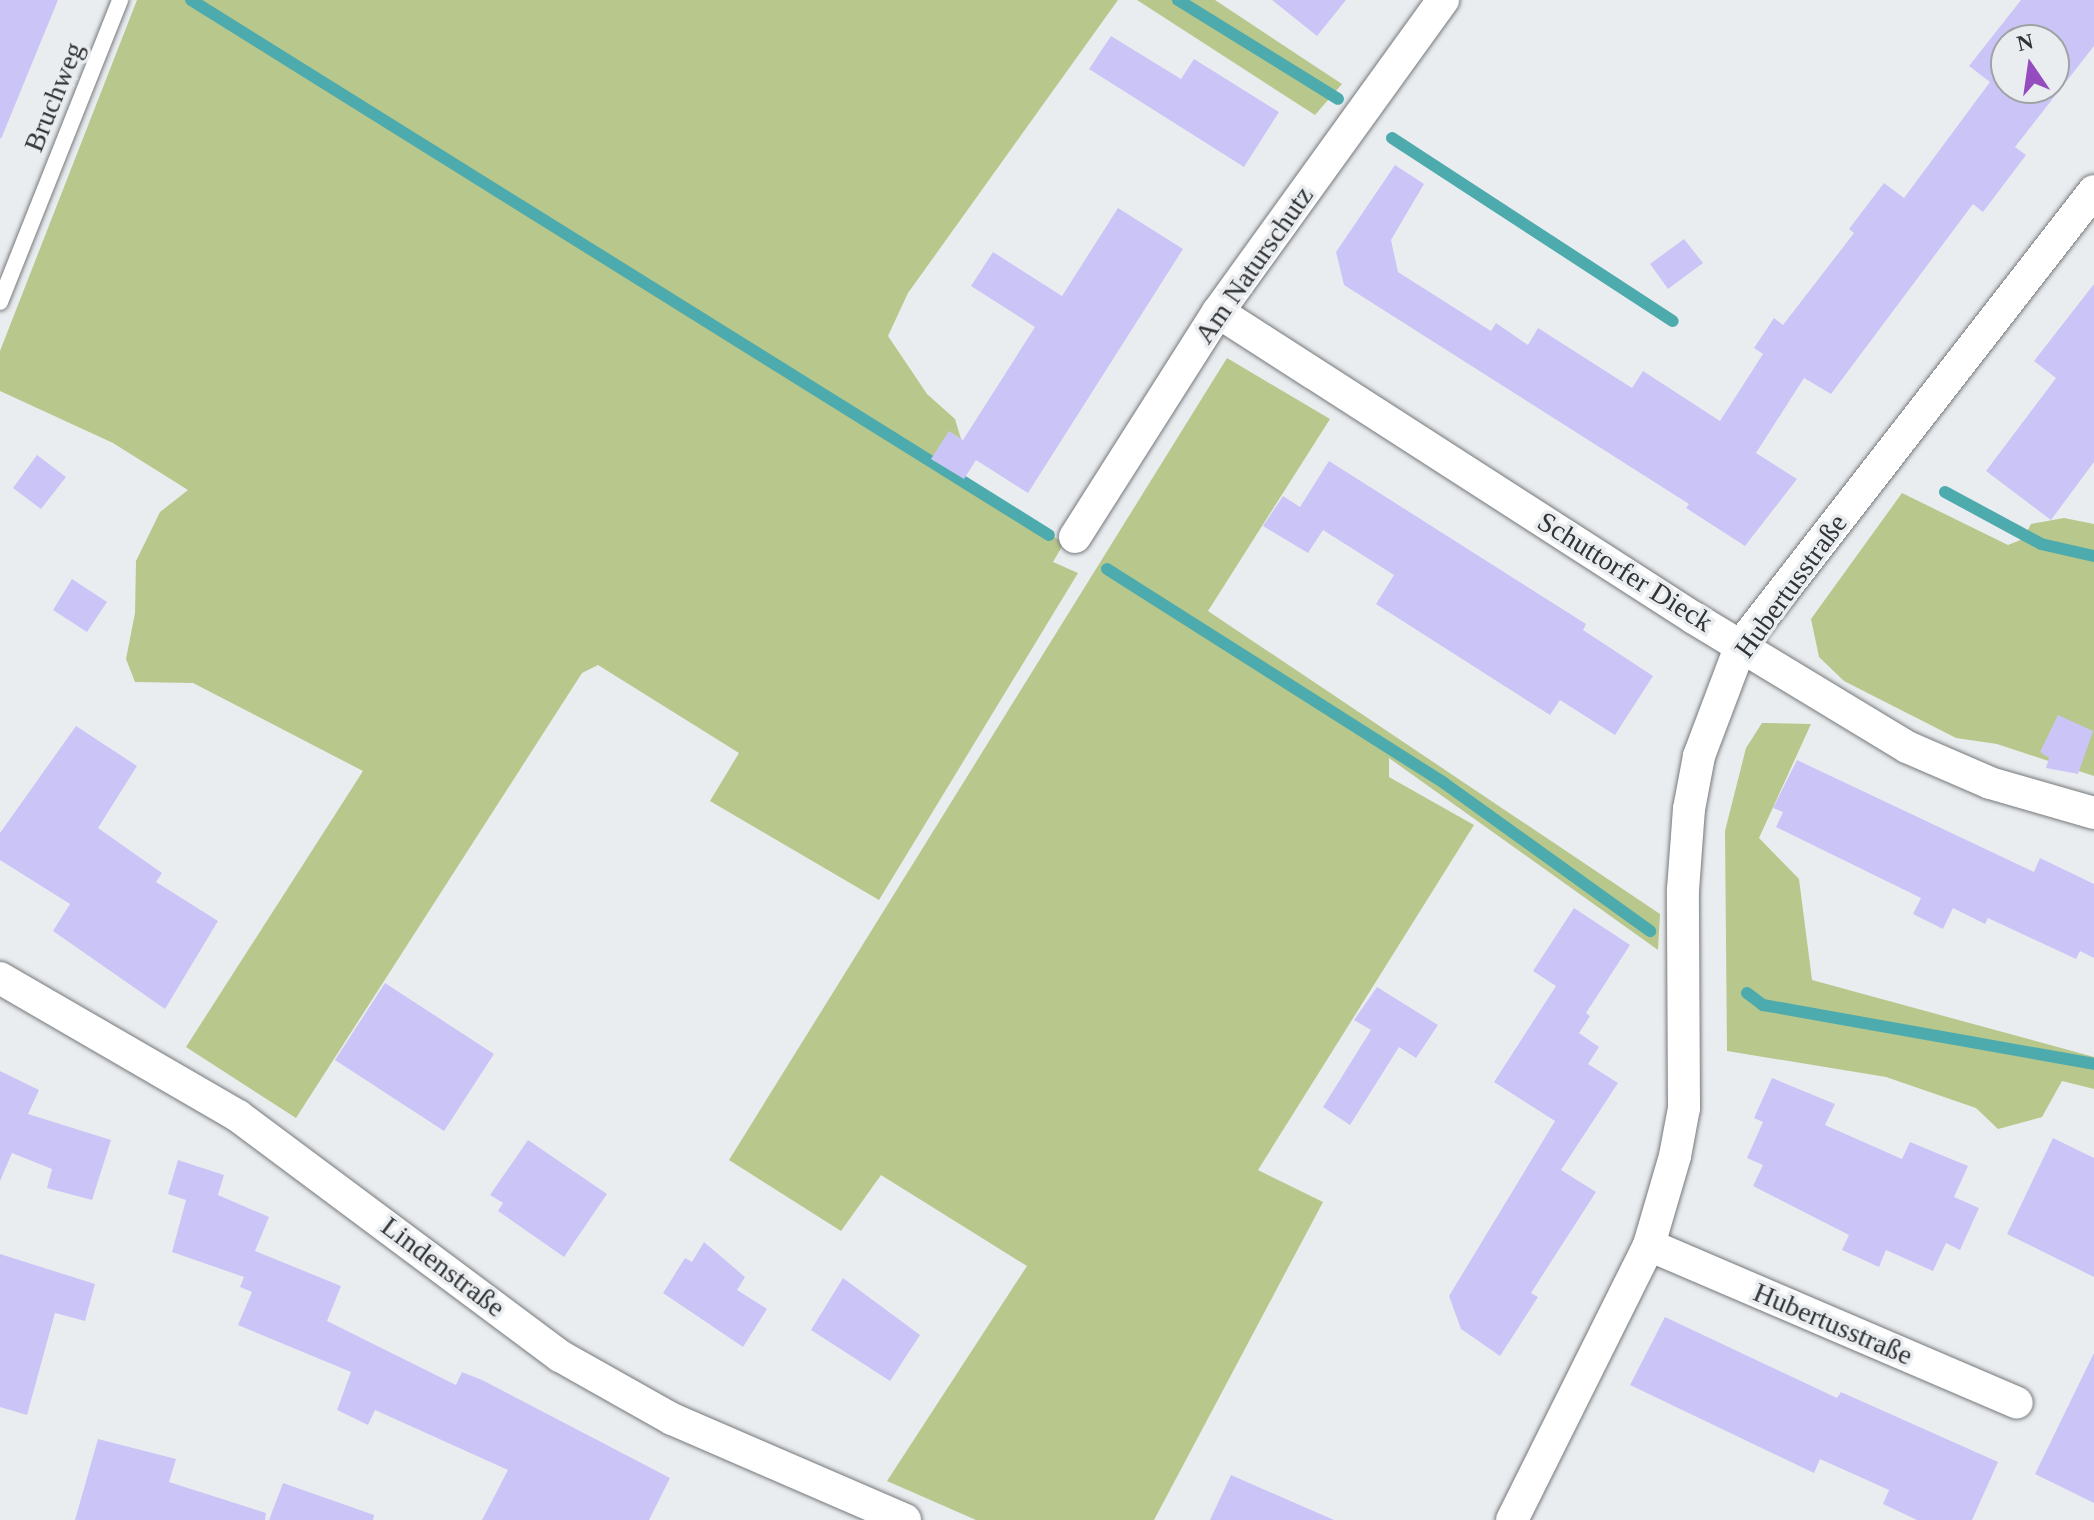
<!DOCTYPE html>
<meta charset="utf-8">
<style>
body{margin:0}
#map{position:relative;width:2094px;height:1520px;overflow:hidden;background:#eaedf0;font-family:"Times New Roman",serif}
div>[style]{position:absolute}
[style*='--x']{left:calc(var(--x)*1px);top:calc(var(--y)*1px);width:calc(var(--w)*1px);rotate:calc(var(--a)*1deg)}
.green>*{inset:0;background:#b8c78c}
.stream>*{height:12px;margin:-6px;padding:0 6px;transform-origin:6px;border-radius:6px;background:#4eabad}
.building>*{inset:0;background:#cbc5f7}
.roads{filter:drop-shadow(0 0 2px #76797b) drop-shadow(0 0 2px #76797b)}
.service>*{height:16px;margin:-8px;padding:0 8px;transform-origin:8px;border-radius:8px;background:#fff}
.minor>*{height:32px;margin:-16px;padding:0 16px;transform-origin:16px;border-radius:16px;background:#fff}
span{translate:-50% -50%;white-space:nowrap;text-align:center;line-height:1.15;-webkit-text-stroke:7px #eaedf0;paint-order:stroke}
.street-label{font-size:28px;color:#323334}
.north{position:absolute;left:1990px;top:24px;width:80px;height:80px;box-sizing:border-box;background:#eaedf0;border:2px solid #a0a3a5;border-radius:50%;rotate:347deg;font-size:22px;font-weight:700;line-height:32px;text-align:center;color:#323334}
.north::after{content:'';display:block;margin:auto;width:28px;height:36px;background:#954cbf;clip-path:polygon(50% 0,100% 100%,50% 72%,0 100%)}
</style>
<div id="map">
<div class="green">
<div style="clip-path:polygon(137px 0,1118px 0,908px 293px,888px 336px,927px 394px,955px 419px,961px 439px,949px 474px,1064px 543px,1053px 562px,1078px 573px,879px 900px,710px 801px,739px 753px,598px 665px,582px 673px,296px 1118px,186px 1047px,363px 771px,193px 683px,135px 682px,126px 659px,135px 613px,136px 561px,160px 512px,188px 490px,113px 443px,0 391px,0 351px)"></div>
<div style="clip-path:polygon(1137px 0,1215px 0,1342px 84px,1315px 115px)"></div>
<div style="clip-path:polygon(1227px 358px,1330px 419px,1208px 611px,1660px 914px,1658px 950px,1389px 758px,1389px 777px,1474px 825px,1258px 1170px,1323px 1202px,1154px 1520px,976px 1520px,887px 1481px,1027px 1266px,881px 1175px,841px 1231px,729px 1160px)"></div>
<div style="clip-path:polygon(1902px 493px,2008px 545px,2023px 539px,2031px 524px,2064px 518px,2094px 524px,2094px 776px,1997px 744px,1956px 738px,1844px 681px,1819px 657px,1811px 619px)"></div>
<div style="clip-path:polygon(1762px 723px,1811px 724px,1759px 838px,1799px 879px,1812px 980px,2094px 1057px,2094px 1089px,2062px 1081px,2042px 1117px,1998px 1129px,1976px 1108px,1886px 1077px,1727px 1051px,1725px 831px,1746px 748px)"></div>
</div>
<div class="stream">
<div style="--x:191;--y:0;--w:1011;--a:31.95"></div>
<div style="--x:1178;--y:0;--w:188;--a:31.7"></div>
<div style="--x:1392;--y:138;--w:335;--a:33.1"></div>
<div style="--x:1945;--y:492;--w:109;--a:28.4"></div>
<div style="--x:2041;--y:544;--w:54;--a:12.8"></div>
<div style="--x:1107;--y:569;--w:399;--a:32.4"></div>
<div style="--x:1444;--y:783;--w:254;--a:35.7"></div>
<div style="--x:1747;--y:993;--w:20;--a:37"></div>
<div style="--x:1763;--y:1005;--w:336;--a:10.1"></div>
</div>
<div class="building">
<div style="clip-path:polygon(0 0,58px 0,1px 139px,0 138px)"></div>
<div style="clip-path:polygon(1272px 0,1346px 0,1317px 36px)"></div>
<div style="clip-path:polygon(evenodd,2021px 0,2094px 0,2094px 46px,2015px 147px,2026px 155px,1983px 212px,1973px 204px,1831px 394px,1804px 378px,1756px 453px,1797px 479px,1745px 546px,1686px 508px,1689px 504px,1344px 285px,1336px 252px,1395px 165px,1424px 184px,1391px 240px,1398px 272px,1491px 331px,1496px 323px,1528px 345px,1538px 328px,1632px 388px,1643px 371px,1720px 421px,1763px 354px,1754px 348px,1774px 318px,1783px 325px,1854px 233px,1849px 229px,1884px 183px,1904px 198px,1990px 82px,1969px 66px,2021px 0,2006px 40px,2054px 40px,2054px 88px,2006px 88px,2006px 40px)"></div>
<div style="clip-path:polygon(1111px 36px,1181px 79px,1194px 59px,1279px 112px,1244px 167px,1089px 69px)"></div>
<div style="clip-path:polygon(1118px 208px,1183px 249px,1028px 493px,976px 460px,964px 479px,931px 459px,949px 431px,963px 440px,1035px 327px,971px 286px,993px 252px,1062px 296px)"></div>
<div style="clip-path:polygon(1684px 239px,1703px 263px,1668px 289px,1650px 264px)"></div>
<div style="clip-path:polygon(2094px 284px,2094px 462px,2051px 520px,1986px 471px,2056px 378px,2034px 361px)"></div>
<div style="clip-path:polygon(37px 455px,66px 477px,41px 509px,13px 488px)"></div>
<div style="clip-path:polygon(1329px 461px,1586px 624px,1583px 630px,1653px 676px,1615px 735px,1560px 700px,1550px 715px,1376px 604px,1394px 575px,1323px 530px,1308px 553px,1263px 526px,1283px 496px,1300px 507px)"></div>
<div style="clip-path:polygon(72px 579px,107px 602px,87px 632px,53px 610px)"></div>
<div style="clip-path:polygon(2058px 715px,2093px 731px,2078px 774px,2046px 768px,2049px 758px,2040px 752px)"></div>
<div style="clip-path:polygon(76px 726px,137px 766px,98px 828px,162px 873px,156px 882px,218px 921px,165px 1009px,53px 931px,70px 904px,0 860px,0 833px)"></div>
<div style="clip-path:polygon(1797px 760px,2034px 872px,2040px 858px,2094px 884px,2094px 958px,2080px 951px,2076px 959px,1988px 918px,1985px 924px,1953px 908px,1943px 929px,1913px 914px,1921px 898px,1776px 827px,1783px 812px,1773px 808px)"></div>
<div style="clip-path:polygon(1574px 908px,1630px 945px,1586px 1013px,1590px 1016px,1579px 1033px,1599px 1047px,1588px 1064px,1618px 1083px,1561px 1170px,1596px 1192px,1531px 1293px,1538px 1297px,1500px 1356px,1461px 1329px,1449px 1296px,1555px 1121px,1494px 1082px,1556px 986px,1533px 971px)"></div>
<div style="clip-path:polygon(385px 983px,494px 1054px,444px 1131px,335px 1060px)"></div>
<div style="clip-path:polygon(1377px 987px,1438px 1025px,1416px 1058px,1399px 1047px,1350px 1125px,1323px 1107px,1371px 1030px,1354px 1020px)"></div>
<div style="clip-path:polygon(0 1071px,39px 1090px,28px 1114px,111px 1140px,92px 1200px,47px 1188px,52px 1169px,12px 1153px,0 1181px)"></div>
<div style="clip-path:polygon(1772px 1078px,1835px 1104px,1825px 1125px,1902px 1159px,1910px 1142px,1968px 1166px,1954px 1197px,1979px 1208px,1960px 1250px,1946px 1243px,1933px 1271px,1886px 1250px,1879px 1267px,1842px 1250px,1849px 1235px,1753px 1186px,1763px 1165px,1747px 1158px,1763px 1122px,1754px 1118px)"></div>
<div style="clip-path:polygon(2053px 1138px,2094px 1158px,2094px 1277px,2007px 1234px)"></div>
<div style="clip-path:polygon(528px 1140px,607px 1194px,564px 1257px,498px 1211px,503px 1203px,490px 1195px)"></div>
<div style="clip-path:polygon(178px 1160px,224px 1175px,218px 1195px,269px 1217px,255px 1251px,341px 1286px,327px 1321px,456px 1385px,462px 1372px,482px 1380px,670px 1478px,649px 1520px,482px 1520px,508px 1470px,375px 1410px,368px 1425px,337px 1410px,351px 1372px,238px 1325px,252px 1292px,240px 1287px,251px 1260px,244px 1277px,172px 1252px,186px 1200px,168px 1194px)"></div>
<div style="clip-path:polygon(704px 1242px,745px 1277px,737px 1290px,767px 1309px,743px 1347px,663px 1293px,685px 1258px,692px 1262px)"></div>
<div style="clip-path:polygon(0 1254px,95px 1284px,85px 1321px,55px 1313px,27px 1415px,0 1407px)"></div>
<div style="clip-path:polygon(843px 1278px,920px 1335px,890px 1381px,811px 1330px)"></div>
<div style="clip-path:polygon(1665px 1317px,1837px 1398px,1841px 1392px,1998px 1462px,1972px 1520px,1917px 1520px,1883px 1504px,1889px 1490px,1820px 1459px,1814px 1473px,1630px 1385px)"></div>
<div style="clip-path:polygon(2094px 1353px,2094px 1503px,2035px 1474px)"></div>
<div style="clip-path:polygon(98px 1439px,176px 1459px,169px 1482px,266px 1513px,265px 1520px,75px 1520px)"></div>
<div style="clip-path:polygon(1231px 1475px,1334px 1520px,1210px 1520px)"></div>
<div style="clip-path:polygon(283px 1483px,374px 1515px,373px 1520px,269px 1520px)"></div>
</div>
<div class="roads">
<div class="service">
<div style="--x:0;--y:302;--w:325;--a:-68.3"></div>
</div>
<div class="minor">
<div style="--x:1218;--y:312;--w:566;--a:32.74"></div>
<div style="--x:1694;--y:618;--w:249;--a:31.2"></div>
<div style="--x:1907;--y:747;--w:90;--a:23.4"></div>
<div style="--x:1990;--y:783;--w:108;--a:16.1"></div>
<div style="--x:1075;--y:537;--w:267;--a:-57.6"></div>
<div style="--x:1218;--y:312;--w:385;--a:-54.2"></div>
<div style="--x:0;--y:978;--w:275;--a:30.1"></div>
<div style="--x:238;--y:1116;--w:402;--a:36.7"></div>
<div style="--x:560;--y:1356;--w:129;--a:29.4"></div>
<div style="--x:672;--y:1419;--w:254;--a:23.4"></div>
<div style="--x:1649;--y:1245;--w:400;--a:23.2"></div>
<div style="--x:1512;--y:1520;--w:307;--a:-63.5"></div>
<div style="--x:1649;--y:1245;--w:93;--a:-73.7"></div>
<div style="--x:1675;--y:1156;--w:49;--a:-79.4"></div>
<div style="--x:1684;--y:1108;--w:218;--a:-90.3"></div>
<div style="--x:1683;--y:890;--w:81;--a:-85.8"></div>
<div style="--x:1689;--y:809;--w:54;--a:-79.3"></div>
<div style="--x:1699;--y:756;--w:119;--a:-69.3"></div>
<div style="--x:1741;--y:645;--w:575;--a:-52.13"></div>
</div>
</div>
<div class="street-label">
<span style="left:54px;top:97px;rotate:-68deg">Bruchweg</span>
<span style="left:1254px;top:265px;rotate:-55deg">Am Naturschutz</span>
<span style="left:1625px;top:572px;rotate:32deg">Schuttorfer Dieck</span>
<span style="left:1791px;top:586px;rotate:-54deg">Hubertusstraße</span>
<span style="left:443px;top:1267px;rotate:37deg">Lindenstraße</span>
<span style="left:1833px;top:1324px;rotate:23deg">Hubertusstraße</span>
</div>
<div class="north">N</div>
</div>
